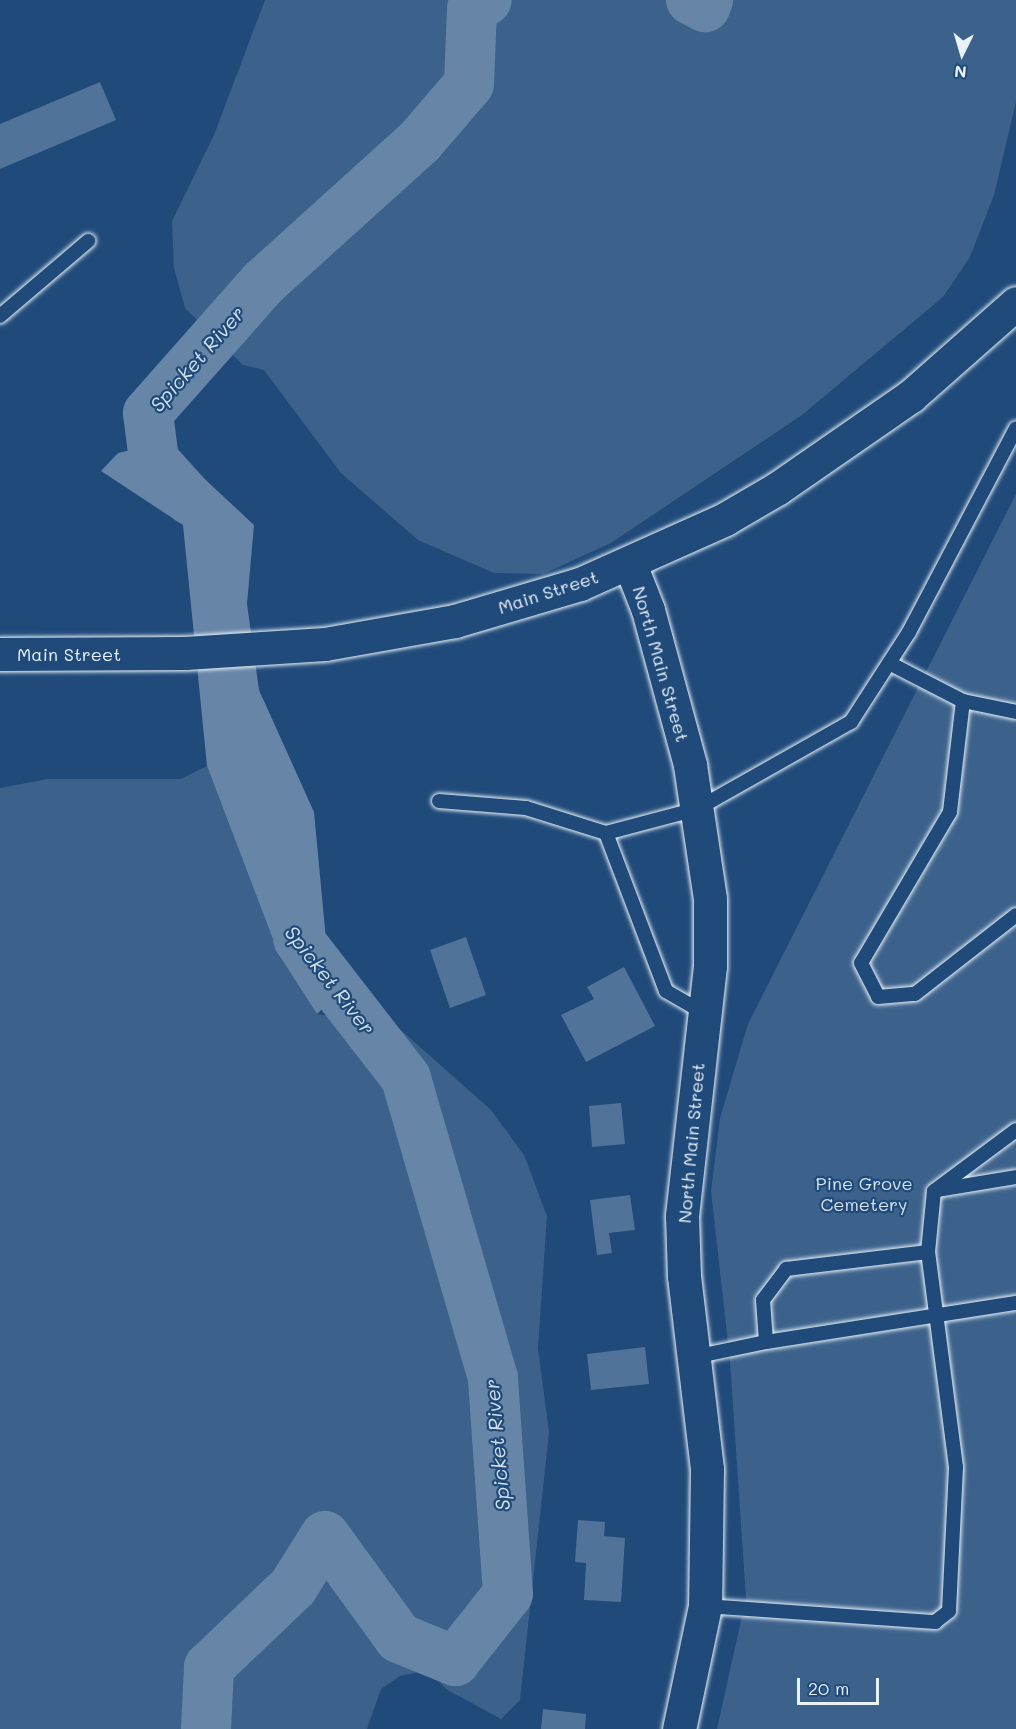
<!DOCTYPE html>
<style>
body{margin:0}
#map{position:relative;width:1016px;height:1729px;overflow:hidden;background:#1f4a7a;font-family:Mali,sans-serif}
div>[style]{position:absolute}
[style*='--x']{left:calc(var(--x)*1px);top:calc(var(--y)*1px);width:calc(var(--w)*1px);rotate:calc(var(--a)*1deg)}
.green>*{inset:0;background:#3c628c}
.water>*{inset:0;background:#6685a7}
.river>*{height:50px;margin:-25px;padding:0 25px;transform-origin:25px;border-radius:25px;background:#6685a7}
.building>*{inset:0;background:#517399}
.roads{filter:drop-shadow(0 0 2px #e8f1f8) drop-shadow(0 0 2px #e8f1f8)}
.lane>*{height:14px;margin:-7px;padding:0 7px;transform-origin:7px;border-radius:7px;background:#1f4a7a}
.secondary>*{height:33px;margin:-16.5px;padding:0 16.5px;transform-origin:16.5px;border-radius:16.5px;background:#1f4a7a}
span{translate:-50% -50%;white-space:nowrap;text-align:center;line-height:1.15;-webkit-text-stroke:4.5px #1f4a7a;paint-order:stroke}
.street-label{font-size:18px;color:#e8f1f8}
.park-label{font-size:18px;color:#d7e3ed}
.water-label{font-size:20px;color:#d4e1ec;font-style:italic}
.north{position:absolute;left:932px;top:24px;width:60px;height:60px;-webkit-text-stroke:4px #1f4a7a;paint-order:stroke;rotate:185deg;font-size:16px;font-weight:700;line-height:24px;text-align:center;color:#e8f1f8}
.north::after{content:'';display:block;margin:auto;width:21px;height:27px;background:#e8f1f8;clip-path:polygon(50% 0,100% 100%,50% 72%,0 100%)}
.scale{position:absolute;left:797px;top:1678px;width:82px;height:27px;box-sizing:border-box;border:3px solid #e8f1f8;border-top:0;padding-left:8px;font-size:18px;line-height:21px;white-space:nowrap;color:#e8f1f8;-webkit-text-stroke:4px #1f4a7a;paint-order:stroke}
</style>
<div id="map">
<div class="green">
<div style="clip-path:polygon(265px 0,1016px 0,1016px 102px,994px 195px,970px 257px,943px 297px,802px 415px,611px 543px,543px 574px,494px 573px,418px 540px,341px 473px,264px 370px,243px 365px,185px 308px,174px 268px,172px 221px,214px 135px)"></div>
<div style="clip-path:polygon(1016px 494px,1016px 1729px,717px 1729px,746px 1598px,730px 1361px,711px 1191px,720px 1118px,748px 1024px)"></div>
<div style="clip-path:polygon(207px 766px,279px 955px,317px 1014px,394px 1024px,491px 1110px,524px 1155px,547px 1216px,538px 1348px,549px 1433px,520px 1700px,501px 1719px,446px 1689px,429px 1670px,400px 1676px,381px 1689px,367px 1729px,0 1729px,0 788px,48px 779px,181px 779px)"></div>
</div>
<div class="water">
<div style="clip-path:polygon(165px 442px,254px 525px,247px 604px,259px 690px,314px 812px,327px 950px,348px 984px,317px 1014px,279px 955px,207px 766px,183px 525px,101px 471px,118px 453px)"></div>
</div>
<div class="river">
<div style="--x:691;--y:0;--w:16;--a:27"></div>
<div style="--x:705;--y:7;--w:8;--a:-67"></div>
<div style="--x:190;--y:500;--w:54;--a:-132"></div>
<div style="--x:154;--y:460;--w:47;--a:-97.3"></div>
<div style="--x:148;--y:413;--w:174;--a:-48.5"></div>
<div style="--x:263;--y:283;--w:212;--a:-42.1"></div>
<div style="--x:420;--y:141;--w:75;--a:-49.3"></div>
<div style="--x:469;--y:84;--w:75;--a:-87.7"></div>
<div style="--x:472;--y:9;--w:17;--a:-31"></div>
<div style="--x:206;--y:1729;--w:62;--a:-87.2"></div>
<div style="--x:209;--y:1667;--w:116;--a:-43.6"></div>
<div style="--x:293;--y:1587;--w:60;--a:-57.9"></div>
<div style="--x:325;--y:1536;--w:126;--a:54"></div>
<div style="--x:399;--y:1638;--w:61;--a:22.3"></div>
<div style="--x:455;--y:1661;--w:85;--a:-51.7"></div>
<div style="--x:508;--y:1594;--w:217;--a:-94"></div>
<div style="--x:493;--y:1378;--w:312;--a:-106.2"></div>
<div style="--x:406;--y:1078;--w:176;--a:-127.8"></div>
</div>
<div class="building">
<div style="clip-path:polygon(100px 82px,116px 120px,0 169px,0 124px)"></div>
<div style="clip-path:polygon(466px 937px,486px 995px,450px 1008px,430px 950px)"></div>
<div style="clip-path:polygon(624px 967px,655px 1026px,586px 1062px,561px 1015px,594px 999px,587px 987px)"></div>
<div style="clip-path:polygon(621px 1103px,625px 1144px,592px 1147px,589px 1106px)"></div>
<div style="clip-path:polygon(630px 1195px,635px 1230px,609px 1233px,612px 1253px,597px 1255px,590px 1200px)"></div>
<div style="clip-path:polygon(645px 1347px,649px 1384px,591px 1390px,587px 1354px)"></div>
<div style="clip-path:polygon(578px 1520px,605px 1522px,604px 1536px,625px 1538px,621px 1602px,584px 1600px,586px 1563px,575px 1562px)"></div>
<div style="clip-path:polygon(543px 1709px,586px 1714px,585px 1729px,541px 1729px)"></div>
</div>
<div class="roads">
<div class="lane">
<div style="--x:0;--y:316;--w:116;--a:-40.4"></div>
<div style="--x:889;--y:663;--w:83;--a:27.2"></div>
<div style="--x:963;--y:701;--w:112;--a:96.7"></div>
<div style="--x:950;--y:812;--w:175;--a:120.5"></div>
<div style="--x:861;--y:963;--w:38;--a:63"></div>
<div style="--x:878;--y:997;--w:37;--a:-5"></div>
<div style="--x:915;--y:994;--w:128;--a:-38"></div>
<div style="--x:963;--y:701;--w:54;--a:11.7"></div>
<div style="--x:439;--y:801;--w:87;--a:4.6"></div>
<div style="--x:526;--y:808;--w:84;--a:17.4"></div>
<div style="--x:704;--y:1013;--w:44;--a:-149.9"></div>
<div style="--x:666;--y:991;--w:169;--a:-110.8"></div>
<div style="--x:606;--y:833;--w:94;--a:-14.8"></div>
<div style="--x:697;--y:809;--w:177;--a:-29.5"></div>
<div style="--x:851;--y:722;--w:107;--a:-57.2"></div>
<div style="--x:909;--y:632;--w:230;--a:-62.3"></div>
<div style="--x:938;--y:1190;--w:79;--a:-9.5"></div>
<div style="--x:766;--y:1342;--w:253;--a:-8.9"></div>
<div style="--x:694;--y:1357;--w:74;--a:-11.8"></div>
<div style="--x:766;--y:1342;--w:42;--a:-94.1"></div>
<div style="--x:763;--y:1300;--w:39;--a:-53"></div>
<div style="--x:786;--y:1269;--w:143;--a:-6.8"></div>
<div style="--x:928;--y:1252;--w:61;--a:-84.4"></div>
<div style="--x:934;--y:1191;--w:102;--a:-36.6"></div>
<div style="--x:705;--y:1606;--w:231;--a:4"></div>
<div style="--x:935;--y:1622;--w:18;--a:-38"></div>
<div style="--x:949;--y:1611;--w:144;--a:-87.2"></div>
<div style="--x:956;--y:1467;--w:217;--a:-97.4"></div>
</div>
<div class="secondary">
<div style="--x:630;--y:564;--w:49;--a:68.6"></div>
<div style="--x:648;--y:610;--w:161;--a:74.8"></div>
<div style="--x:690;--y:765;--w:135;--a:81.5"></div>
<div style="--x:710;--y:899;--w:67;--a:90"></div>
<div style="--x:710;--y:966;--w:252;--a:96.4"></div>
<div style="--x:682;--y:1216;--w:60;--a:88.1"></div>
<div style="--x:684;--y:1276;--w:194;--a:83.2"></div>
<div style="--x:707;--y:1469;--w:137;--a:90.8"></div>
<div style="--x:705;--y:1606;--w:126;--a:101.9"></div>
<div style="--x:0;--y:654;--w:185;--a:-0.3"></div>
<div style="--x:185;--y:653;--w:140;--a:-3.7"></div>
<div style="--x:325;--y:644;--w:132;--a:-10"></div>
<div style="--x:455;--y:621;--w:130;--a:-16.5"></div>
<div style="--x:580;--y:584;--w:159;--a:-24.1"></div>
<div style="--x:725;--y:519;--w:61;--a:-30.3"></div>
<div style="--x:778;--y:488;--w:162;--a:-34.7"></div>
<div style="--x:911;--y:396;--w:140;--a:-41.5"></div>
</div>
</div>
<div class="street-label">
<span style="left:548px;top:592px;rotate:-18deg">Main Street</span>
<span style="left:69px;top:654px">Main Street</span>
<span style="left:661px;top:664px;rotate:74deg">North Main Street</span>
<span style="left:691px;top:1143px;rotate:-85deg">North Main Street</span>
</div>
<div class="park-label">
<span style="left:864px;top:1194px">Pine Grove<br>Cemetery</span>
</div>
<div class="water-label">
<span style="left:197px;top:359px;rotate:-49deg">Spicket River</span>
<span style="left:330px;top:980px;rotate:52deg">Spicket River</span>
<span style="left:497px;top:1445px;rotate:-95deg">Spicket River</span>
</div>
<div class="north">N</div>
<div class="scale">20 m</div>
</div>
